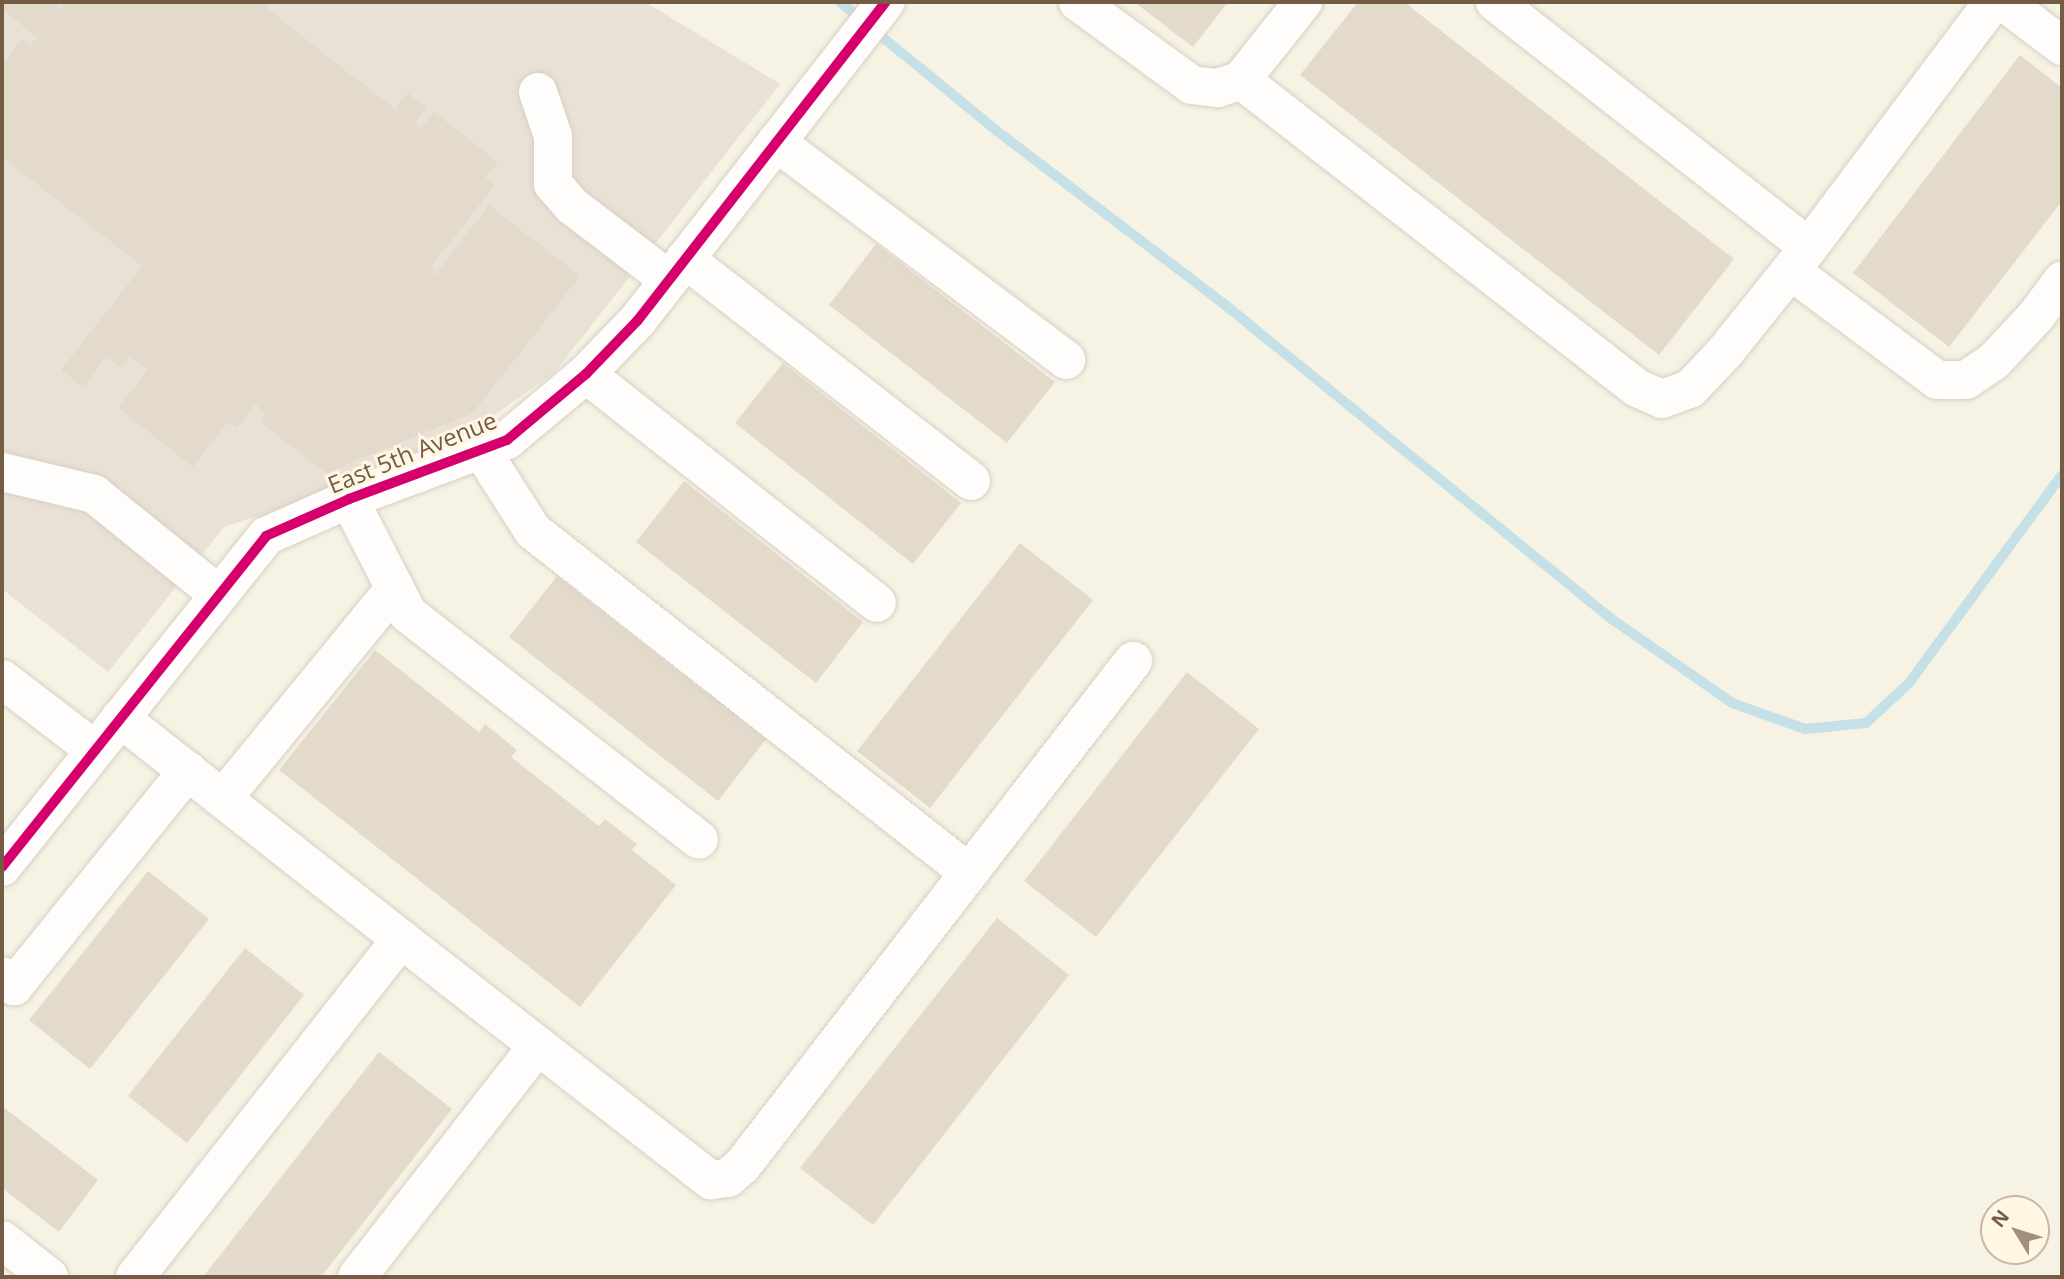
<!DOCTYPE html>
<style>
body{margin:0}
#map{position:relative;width:2064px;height:1279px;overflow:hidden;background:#f6f2e4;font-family:"Open Sans",sans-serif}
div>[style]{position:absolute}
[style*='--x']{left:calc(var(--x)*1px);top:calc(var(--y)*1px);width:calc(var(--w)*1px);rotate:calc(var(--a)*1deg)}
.industrial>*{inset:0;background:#e9e1d5}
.stream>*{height:10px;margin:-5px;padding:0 5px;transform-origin:5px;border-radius:5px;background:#c5e0e7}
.building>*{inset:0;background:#e3dacb}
.roads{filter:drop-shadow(0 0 2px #d7cfc2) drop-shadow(0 0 2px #d7cfc2)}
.minor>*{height:38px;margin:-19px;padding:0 19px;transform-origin:19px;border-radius:19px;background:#fefdfb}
.cycleway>*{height:10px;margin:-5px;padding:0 5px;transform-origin:5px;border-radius:5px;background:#d6006c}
span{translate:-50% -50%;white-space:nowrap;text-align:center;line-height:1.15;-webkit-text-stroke:6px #fff7e4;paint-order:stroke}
.street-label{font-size:24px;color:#745b44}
.frame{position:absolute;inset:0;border:4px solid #745b44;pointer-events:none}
.north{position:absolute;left:1980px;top:1195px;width:70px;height:70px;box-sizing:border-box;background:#fff7e4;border:2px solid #c7b9a4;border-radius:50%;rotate:308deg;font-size:19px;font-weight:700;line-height:28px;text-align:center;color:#745b44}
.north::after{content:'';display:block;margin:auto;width:24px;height:32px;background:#a2907c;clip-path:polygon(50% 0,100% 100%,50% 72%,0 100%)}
</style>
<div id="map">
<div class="industrial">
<div style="clip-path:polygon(2px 2px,645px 2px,780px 84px,555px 372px,476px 428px,299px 503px,224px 527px,108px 672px,2px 589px)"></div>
</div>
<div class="stream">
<div style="--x:840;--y:2;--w:31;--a:38"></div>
<div style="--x:875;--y:31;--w:158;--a:39.3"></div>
<div style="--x:997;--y:131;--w:292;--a:37.3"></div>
<div style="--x:1229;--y:308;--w:498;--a:39.1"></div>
<div style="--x:1616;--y:622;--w:141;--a:34.9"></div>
<div style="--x:1732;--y:703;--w:77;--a:19.6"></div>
<div style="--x:1805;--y:729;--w:61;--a:-5.6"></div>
<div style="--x:1866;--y:723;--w:59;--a:-42.9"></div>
<div style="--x:1909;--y:683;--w:258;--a:-53.7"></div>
</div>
<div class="building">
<div style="clip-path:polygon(2px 2px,53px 2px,61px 8px,65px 2px,271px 2px,266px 8px,395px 109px,408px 93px,427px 108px,414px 124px,421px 129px,434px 112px,498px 162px,485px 178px,495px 185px,431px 267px,435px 271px,433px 274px,435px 275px,489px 205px,580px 276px,473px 413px,326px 473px,260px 422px,266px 413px,255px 404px,237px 428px,228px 422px,193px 467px,118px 408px,148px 370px,130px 356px,121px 367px,106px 357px,83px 387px,61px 370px,142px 266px,2px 157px,2px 65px,22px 39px,30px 46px,37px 37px,2px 10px)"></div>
<div style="clip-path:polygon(1134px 2px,1228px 2px,1193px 47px)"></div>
<div style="clip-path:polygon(1358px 2px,1404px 2px,1734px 259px,1659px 355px,1300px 75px)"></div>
<div style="clip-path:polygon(2020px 55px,2062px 88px,2062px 201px,1949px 347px,1853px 273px)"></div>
<div style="clip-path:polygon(876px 244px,1055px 382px,1007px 443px,829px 305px)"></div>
<div style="clip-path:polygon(783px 363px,961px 503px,913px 564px,735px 423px)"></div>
<div style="clip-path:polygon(684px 481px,863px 622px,816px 683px,636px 542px)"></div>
<div style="clip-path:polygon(1020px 543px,1093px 600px,930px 808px,857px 751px)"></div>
<div style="clip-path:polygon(557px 576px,706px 693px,711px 686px,742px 711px,737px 717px,766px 739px,718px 801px,509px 637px)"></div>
<div style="clip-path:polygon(375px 650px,479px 732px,485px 724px,517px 750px,511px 757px,599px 826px,605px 819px,637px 844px,632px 850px,676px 885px,580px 1007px,279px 770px)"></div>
<div style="clip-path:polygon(1187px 672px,1259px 729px,1096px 937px,1024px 881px)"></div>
<div style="clip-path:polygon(148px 871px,209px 919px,90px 1069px,29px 1020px)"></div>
<div style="clip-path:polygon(997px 918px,1069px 975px,873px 1225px,800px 1168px)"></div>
<div style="clip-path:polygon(245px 948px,304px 995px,187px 1143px,128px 1096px)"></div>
<div style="clip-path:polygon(379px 1052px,452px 1109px,321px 1277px,203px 1277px)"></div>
<div style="clip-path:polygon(2px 1106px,98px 1180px,59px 1232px,2px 1188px)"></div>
</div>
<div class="roads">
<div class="minor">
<div style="--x:1078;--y:2;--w:141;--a:36.1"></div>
<div style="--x:1192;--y:85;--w:26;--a:7"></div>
<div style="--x:1218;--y:88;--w:24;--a:-19"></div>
<div style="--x:1241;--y:80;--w:100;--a:-51.5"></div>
<div style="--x:1495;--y:2;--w:398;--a:38"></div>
<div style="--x:2004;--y:2;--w:73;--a:37.2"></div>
<div style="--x:1241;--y:80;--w:502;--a:37.87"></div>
<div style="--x:1637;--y:388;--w:27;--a:24"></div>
<div style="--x:1662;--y:399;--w:30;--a:-20"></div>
<div style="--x:1690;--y:389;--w:51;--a:-46.6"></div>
<div style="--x:1725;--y:352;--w:134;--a:-51.3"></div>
<div style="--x:1809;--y:247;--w:306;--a:-53.1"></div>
<div style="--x:538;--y:92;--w:46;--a:71.2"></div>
<div style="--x:553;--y:136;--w:48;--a:90"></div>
<div style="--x:553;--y:184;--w:29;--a:49"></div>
<div style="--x:572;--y:206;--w:122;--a:37.3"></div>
<div style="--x:776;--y:142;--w:363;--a:36.9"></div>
<div style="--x:685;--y:259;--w:362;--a:37.8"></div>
<div style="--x:1791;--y:271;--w:182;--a:36.7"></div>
<div style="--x:1937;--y:380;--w:29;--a:0"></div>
<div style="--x:1966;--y:380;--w:32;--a:-34"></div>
<div style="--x:1993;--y:362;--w:63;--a:-46.9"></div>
<div style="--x:2036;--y:316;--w:44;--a:-53.4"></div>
<div style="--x:586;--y:374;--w:370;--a:38.2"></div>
<div style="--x:482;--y:451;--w:95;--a:57.5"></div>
<div style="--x:533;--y:531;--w:553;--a:38.09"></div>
<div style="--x:2;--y:472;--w:95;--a:13.4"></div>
<div style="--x:94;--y:494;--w:161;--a:38.9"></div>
<div style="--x:349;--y:499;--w:129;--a:62.8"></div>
<div style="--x:408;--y:614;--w:368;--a:37.8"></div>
<div style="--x:2;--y:679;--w:117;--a:37.4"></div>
<div style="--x:120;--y:718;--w:357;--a:38.2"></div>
<div style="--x:401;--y:939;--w:430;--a:128.2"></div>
<div style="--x:224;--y:797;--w:270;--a:-50.7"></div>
<div style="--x:2;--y:867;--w:423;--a:-51.4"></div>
<div style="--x:266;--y:536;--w:91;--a:-24"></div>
<div style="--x:349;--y:499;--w:169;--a:-20.5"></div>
<div style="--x:507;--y:440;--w:103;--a:-39.9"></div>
<div style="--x:586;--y:374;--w:75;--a:-46.1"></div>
<div style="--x:638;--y:320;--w:403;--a:-52.1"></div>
<div style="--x:401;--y:939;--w:393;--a:37.9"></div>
<div style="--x:711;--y:1180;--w:17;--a:-7"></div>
<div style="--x:728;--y:1178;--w:18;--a:-41"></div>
<div style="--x:742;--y:1166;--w:639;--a:-52.25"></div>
<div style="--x:2;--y:976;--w:16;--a:40"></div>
<div style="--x:14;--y:986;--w:277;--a:-51.1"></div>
<div style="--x:2;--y:1240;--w:60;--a:38.2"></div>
<div style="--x:357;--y:1277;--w:294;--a:-52"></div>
</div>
</div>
<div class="cycleway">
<div style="--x:2;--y:867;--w:423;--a:-51.4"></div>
<div style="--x:266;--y:536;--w:91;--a:-24"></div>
<div style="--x:349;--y:499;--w:169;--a:-20.5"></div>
<div style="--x:507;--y:440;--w:103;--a:-39.9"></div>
<div style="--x:586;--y:374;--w:75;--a:-46.1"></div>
<div style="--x:638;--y:320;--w:403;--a:-52.1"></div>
</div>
<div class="street-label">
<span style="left:412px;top:452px;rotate:-22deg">East 5th Avenue</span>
</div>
<div class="frame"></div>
<div class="north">N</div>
</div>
